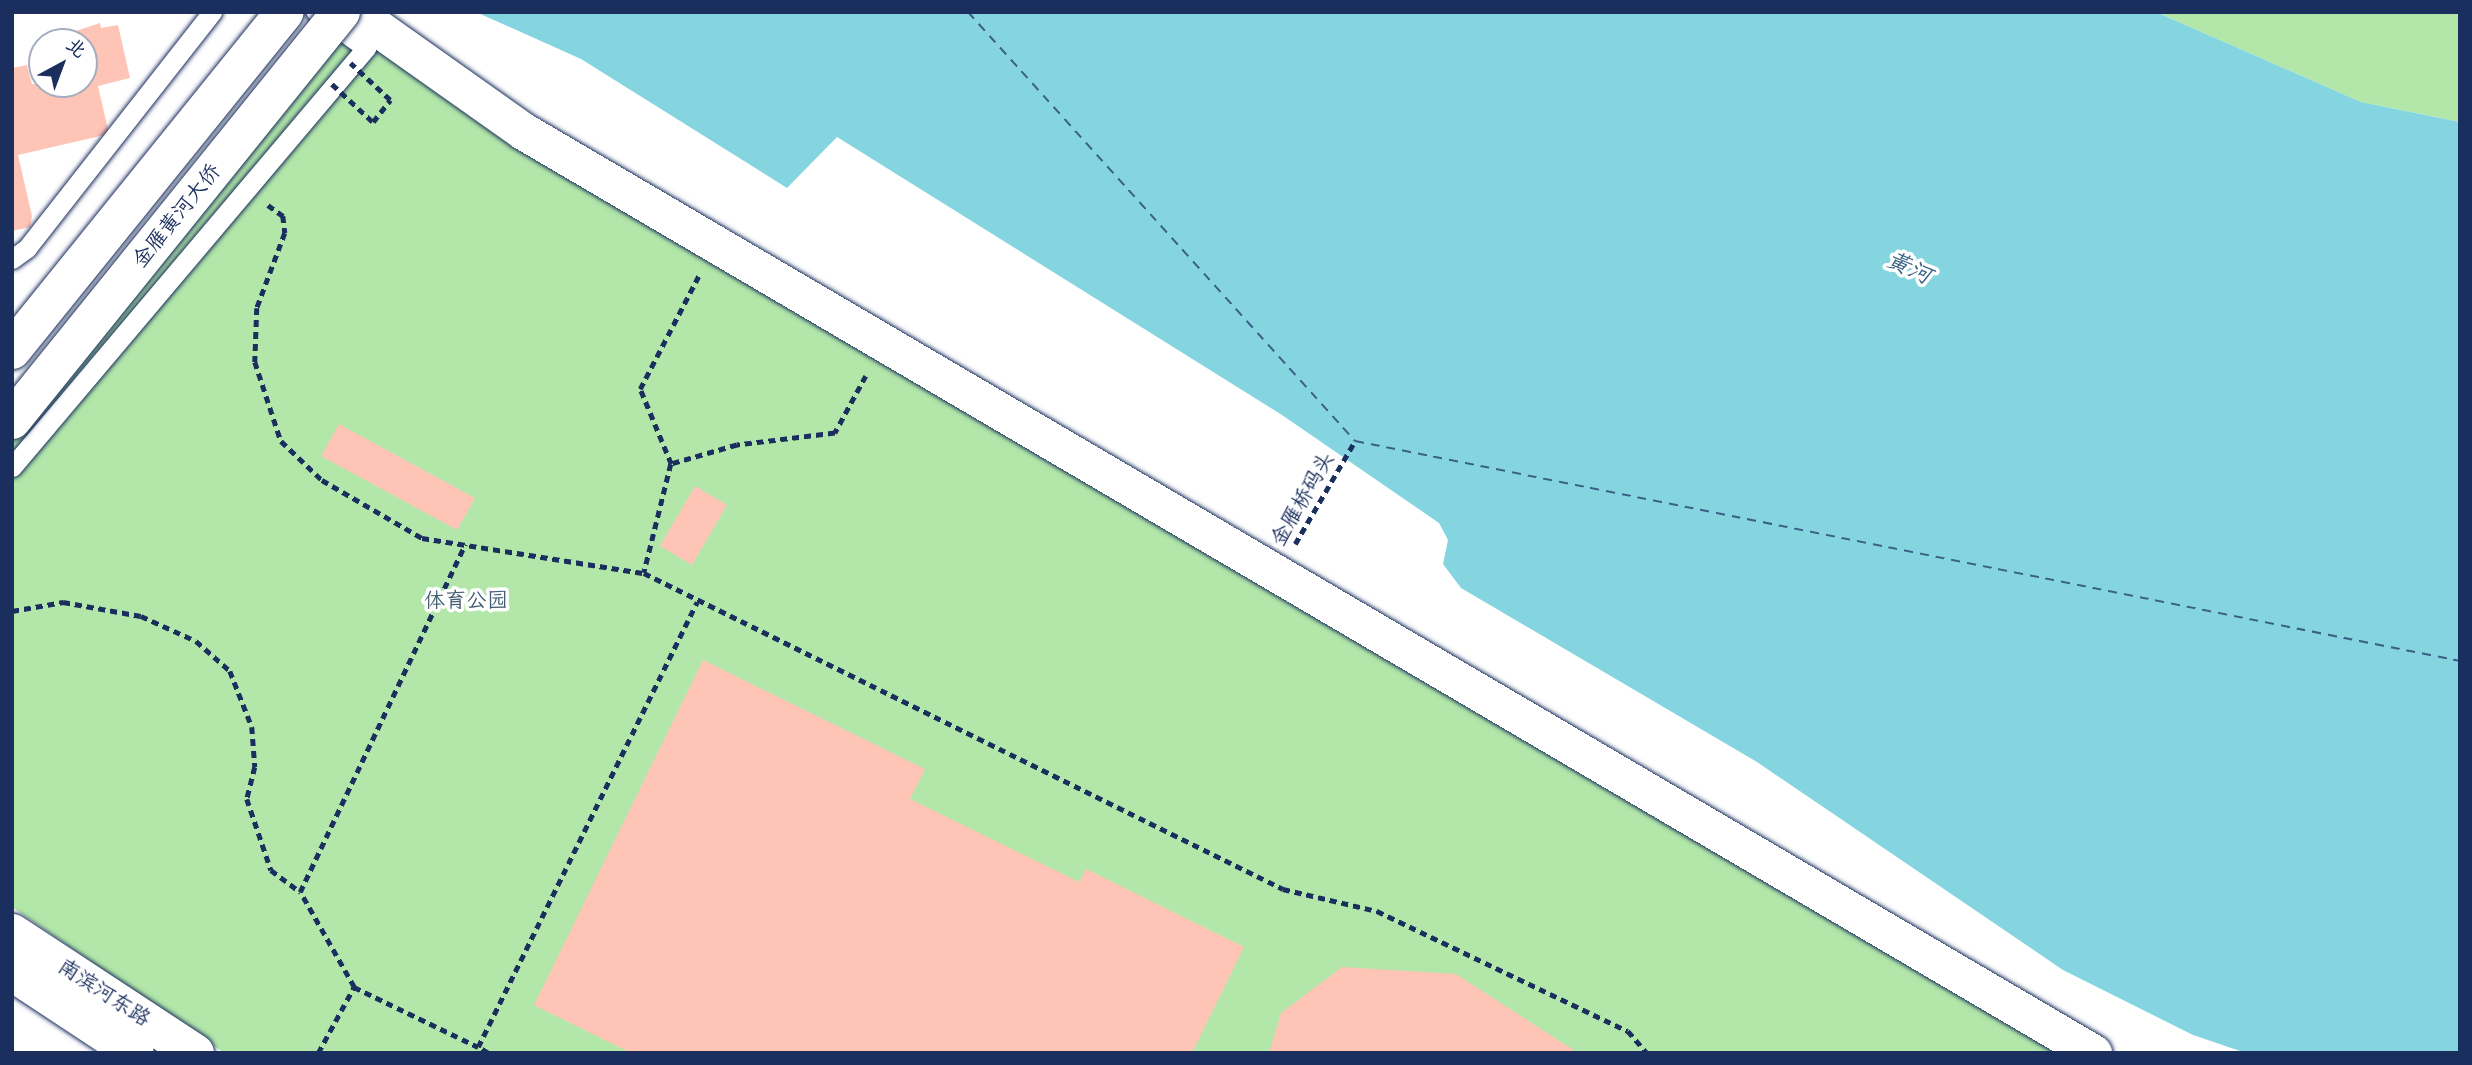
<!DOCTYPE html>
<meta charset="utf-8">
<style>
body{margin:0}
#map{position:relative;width:2472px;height:1065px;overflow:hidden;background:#fff;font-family:"Balsamiq Sans","LXGW WenKai TC",sans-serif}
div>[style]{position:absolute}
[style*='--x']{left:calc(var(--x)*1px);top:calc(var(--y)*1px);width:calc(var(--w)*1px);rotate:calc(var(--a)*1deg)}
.green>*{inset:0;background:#b2e7a9}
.water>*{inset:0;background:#84d5e0}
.ferry>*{height:2px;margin-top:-1px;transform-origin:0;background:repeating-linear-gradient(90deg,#3a6185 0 9px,transparent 0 16px)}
.building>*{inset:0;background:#fec4b6}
.path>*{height:4.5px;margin-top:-2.25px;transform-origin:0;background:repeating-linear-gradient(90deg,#1b2f5e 0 7px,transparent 0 12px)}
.roads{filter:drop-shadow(0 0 2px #1b2f5e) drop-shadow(0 0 2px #1b2f5e)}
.lane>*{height:19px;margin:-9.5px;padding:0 9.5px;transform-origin:9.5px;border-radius:9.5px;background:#fff}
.street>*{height:37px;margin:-18.5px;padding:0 18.5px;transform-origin:18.5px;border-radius:18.5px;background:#fff}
.secondary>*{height:38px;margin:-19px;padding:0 19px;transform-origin:19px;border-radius:19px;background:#fff}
.path-bridge>*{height:4.5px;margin-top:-2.25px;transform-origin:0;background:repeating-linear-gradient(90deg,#1b2f5e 0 7px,transparent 0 12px)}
.bridges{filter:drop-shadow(0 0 2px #1b2f5e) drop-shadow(0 0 2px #1b2f5e)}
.secondary-bridge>*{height:38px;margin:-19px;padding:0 19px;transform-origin:19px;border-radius:19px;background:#fff}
span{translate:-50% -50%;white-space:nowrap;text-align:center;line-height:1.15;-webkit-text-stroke:7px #fff;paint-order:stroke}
.street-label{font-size:21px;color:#1b2f5e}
.park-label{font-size:21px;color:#415d71}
.water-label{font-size:23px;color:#3a6185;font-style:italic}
.frame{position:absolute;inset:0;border:14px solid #1b2f5e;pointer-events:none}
.north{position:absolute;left:28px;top:28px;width:70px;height:70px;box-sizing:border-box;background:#fff;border:2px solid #a4acbf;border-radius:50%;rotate:41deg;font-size:19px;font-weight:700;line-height:28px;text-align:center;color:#1b2f5e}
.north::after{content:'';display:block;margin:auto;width:24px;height:32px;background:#1b2f5e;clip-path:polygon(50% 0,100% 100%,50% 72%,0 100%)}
</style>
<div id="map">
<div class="green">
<div style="clip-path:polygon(2156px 12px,2460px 12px,2460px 122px,2361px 102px)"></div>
<div style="clip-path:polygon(357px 13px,2080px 1053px,224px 1053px,12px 907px,12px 429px)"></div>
</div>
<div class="water">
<div style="clip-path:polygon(476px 12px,2156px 12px,2361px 102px,2460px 122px,2460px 1053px,2246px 1053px,2193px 1035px,2063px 970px,1757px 762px,1461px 588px,1443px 564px,1448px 540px,1439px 523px,1282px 415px,837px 137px,787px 188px,581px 59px)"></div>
</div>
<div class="ferry">
<div style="--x:968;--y:12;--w:578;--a:47.95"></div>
<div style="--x:1355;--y:441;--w:1127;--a:11.26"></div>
</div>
<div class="building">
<div style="clip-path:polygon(100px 23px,101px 28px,118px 25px,130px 78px,98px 86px,109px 134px,18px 155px,32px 216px,30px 227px,12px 231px,12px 68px,27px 65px,32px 84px,84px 84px,84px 42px,46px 41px)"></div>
<div style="clip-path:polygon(339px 424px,475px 498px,457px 530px,321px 456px)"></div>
<div style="clip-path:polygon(695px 486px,727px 505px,692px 565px,660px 546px)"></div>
<div style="clip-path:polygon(703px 660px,925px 769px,910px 799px,1079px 882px,1086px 869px,1244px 947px,1192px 1053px,631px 1053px,534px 1005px)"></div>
<div style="clip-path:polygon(1342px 967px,1456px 974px,1578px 1053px,1269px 1053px,1281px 1013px)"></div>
</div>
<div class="path">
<div style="--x:268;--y:205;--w:19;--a:36"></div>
<div style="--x:283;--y:216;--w:17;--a:83"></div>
<div style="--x:285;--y:233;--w:80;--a:110.5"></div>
<div style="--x:257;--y:308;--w:54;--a:92.1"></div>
<div style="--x:255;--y:362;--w:83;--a:71.8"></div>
<div style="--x:281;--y:441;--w:57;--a:43.6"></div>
<div style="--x:322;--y:480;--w:116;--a:30.1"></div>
<div style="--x:422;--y:538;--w:225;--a:9"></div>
<div style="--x:866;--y:376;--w:65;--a:118.5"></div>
<div style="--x:835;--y:433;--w:99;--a:173"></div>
<div style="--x:737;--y:445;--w:69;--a:163.9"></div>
<div style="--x:671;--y:464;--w:112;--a:103.9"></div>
<div style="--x:644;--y:573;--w:713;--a:26.31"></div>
<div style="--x:1283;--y:889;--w:97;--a:13.2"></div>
<div style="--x:1377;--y:911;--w:278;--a:25.6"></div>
<div style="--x:1628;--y:1031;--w:29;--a:49"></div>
<div style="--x:671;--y:464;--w:81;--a:-112.5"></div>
<div style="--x:640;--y:389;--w:128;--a:-62.6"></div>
<div style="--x:1295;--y:544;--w:119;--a:-59.8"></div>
<div style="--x:12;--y:611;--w:52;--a:-10"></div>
<div style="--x:63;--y:602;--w:79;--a:10.2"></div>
<div style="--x:141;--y:616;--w:60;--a:24.4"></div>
<div style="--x:196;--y:641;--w:45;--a:41.4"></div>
<div style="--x:230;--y:671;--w:60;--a:68.6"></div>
<div style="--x:252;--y:727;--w:40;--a:85.7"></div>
<div style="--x:255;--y:767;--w:33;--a:104"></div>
<div style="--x:247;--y:799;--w:75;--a:71.3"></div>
<div style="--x:271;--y:870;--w:36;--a:37"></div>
<div style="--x:354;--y:987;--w:109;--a:-119.6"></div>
<div style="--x:300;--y:892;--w:385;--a:-64.6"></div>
<div style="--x:318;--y:1053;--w:75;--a:-61.4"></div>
<div style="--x:354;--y:987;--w:138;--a:25.8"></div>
<div style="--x:488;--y:1053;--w:12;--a:-149"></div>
<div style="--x:478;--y:1047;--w:496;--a:-63.8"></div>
</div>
<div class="roads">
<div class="lane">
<div style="--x:12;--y:259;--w:19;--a:-36"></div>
<div style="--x:27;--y:248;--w:300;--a:-51.9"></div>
<div style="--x:12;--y:467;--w:549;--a:-49.81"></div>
<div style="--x:366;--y:48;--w:62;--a:-144.2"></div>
</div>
<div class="street">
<div style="--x:355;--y:12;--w:206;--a:35.3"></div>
<div style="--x:523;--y:131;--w:1821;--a:30.42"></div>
</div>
<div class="secondary">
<div style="--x:12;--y:350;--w:434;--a:-51.1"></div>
<div style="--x:12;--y:933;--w:219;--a:33.3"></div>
<div style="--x:12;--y:972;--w:147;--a:33.4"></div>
</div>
</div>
<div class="path-bridge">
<div style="--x:332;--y:84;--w:56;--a:42.8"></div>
<div style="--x:373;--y:122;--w:28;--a:-52"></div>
<div style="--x:390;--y:100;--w:54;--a:-137.2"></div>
</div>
<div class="bridges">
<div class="secondary-bridge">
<div style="--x:12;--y:420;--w:524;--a:-51.12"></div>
</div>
</div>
<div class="street-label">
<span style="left:177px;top:216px;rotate:-51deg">金雁黄河大侨</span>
<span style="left:1303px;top:499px;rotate:-60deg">金雁桥码头</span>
<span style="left:104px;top:993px;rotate:33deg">南滨河东路</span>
</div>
<div class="park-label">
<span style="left:466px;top:601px">体育公园</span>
</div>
<div class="water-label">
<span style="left:1909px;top:268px;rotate:25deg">黄河</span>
</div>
<div class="frame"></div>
<div class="north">北</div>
</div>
